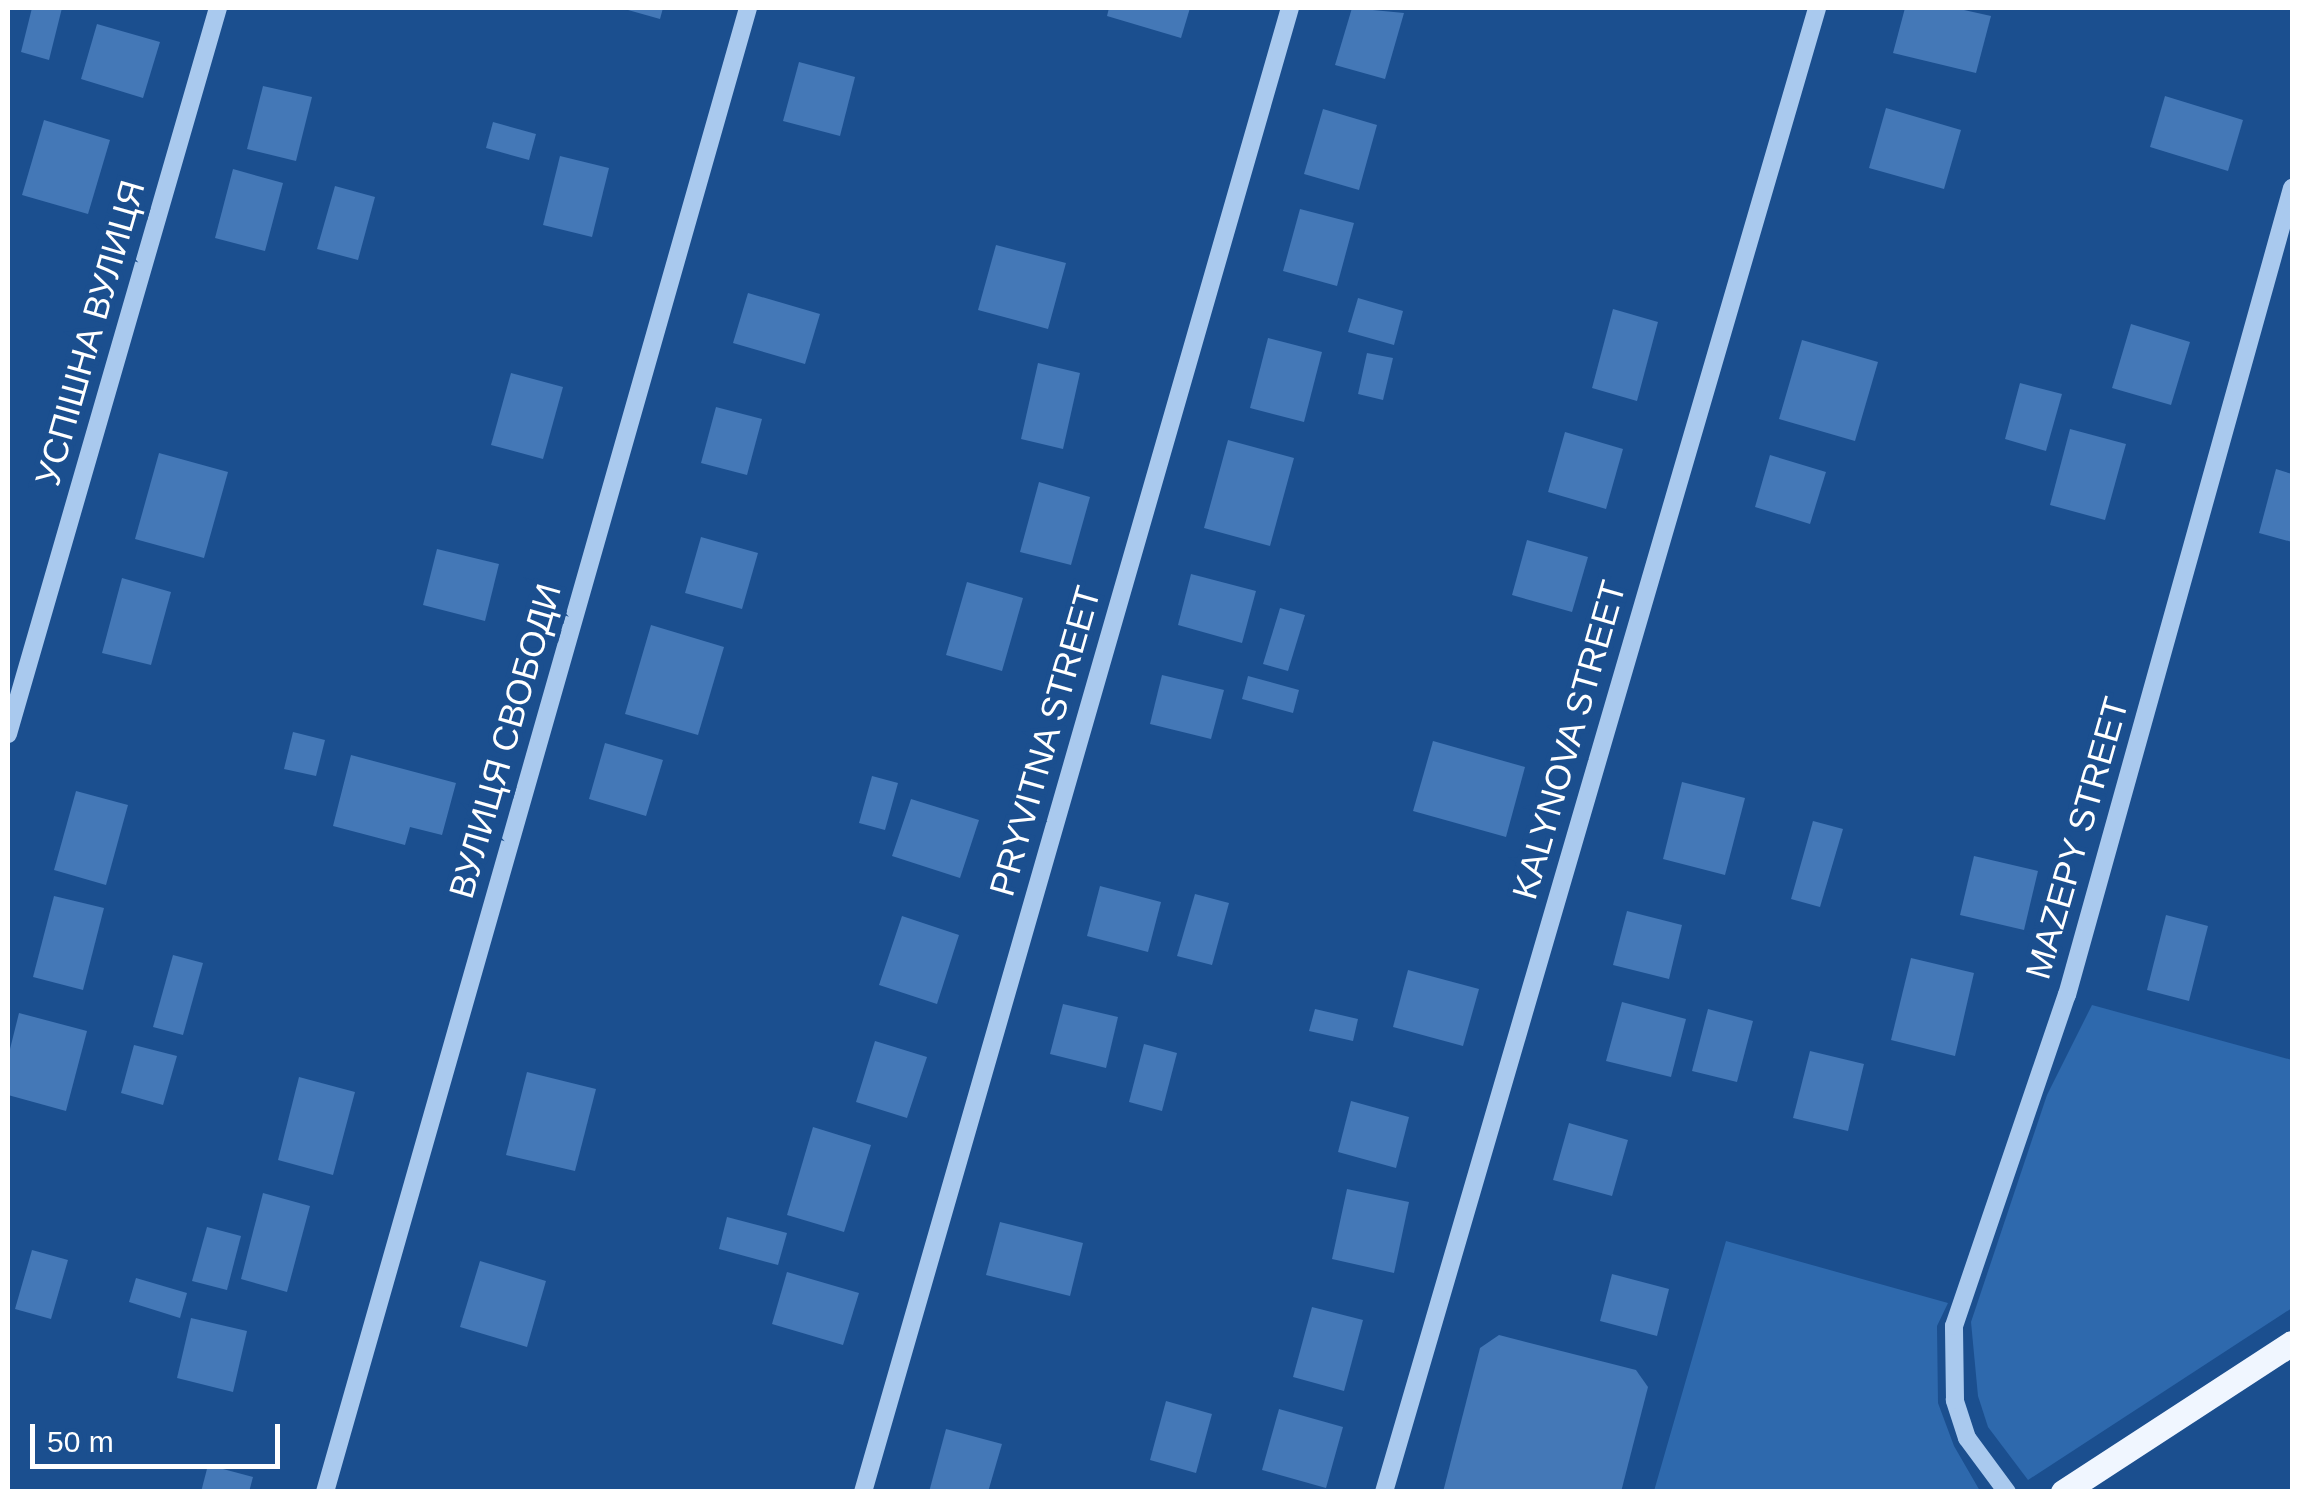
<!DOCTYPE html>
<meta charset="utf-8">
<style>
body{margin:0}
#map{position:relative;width:2300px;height:1499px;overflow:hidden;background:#1b4f8f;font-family:Helvetica,sans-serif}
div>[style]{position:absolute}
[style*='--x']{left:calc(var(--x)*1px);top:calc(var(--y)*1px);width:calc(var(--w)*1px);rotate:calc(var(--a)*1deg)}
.green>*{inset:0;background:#2e69ad}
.building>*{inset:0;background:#4478b7}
.minor>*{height:18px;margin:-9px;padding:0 9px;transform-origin:9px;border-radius:9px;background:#a9c9ee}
.major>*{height:25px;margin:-12.5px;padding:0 12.5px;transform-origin:12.5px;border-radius:12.5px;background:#f0f6ff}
span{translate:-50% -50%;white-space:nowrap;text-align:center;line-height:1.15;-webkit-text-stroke:10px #1b4f8f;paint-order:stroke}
.street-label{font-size:35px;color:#fff}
.frame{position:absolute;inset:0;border:10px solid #fff;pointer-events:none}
.scale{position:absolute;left:30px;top:1424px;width:250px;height:45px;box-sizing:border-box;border:5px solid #fff;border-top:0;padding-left:12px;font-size:30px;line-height:35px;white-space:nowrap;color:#fff;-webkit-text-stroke:8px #1b4f8f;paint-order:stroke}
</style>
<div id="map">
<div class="green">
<div style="clip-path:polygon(2092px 1005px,2292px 1060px,2292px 1308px,2028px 1480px,1988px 1427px,1978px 1396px,1971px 1322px,2047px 1095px)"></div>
<div style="clip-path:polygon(1726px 1241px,1948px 1303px,1937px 1326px,1938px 1403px,1954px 1446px,1980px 1491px,1654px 1491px)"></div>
</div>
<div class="building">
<div style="clip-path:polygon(32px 8px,62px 8px,49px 60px,21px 52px)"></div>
<div style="clip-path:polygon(621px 8px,663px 8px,660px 19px)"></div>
<div style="clip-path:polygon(1109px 8px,1190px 8px,1181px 38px,1107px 16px)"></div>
<div style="clip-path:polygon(1352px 8px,1404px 13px,1385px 79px,1335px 65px)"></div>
<div style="clip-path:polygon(1905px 8px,1955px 8px,1991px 16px,1976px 73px,1893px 53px)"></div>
<div style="clip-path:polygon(97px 24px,160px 42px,143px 98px,81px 79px)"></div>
<div style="clip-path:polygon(799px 62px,855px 77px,840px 136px,783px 121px)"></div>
<div style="clip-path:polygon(263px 86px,312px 97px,296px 161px,247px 149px)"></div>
<div style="clip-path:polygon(2165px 96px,2243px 120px,2228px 171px,2150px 147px)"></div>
<div style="clip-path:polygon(1886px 108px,1961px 130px,1944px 189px,1869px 168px)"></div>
<div style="clip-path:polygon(1323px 109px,1377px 125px,1359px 190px,1304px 174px)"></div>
<div style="clip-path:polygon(44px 120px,110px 140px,88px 214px,22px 195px)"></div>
<div style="clip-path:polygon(493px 122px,536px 134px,529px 160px,486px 148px)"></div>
<div style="clip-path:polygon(560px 156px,609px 168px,592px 237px,543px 225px)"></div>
<div style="clip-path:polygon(233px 169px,283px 183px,265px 251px,215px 238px)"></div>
<div style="clip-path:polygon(335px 186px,375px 197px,358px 260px,317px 249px)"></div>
<div style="clip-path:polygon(1300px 209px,1354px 223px,1337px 286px,1283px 271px)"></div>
<div style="clip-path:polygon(996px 245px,1066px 263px,1048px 329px,978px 310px)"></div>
<div style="clip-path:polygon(748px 293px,820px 314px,805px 364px,733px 343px)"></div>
<div style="clip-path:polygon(1358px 298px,1403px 311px,1394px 345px,1348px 332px)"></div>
<div style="clip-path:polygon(1613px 309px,1658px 322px,1637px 401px,1592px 388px)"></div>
<div style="clip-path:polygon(2131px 324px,2190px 342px,2171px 405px,2112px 388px)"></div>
<div style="clip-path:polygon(1268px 338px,1322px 352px,1304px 422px,1250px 408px)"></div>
<div style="clip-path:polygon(1802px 340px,1878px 362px,1855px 441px,1779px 419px)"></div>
<div style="clip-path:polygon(1367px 353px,1393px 358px,1383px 400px,1358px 394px)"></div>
<div style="clip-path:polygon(1038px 363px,1080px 373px,1063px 449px,1021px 439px)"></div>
<div style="clip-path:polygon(511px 373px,563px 387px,543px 459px,491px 445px)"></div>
<div style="clip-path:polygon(2020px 383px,2062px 394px,2046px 451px,2005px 439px)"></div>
<div style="clip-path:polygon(716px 407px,762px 419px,747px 475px,701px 463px)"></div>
<div style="clip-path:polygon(2070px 429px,2126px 444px,2105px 520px,2050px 505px)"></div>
<div style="clip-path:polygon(1565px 432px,1623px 449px,1606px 509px,1548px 492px)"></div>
<div style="clip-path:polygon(1228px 440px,1294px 458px,1270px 546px,1204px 528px)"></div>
<div style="clip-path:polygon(159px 453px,228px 472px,204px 558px,135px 539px)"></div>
<div style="clip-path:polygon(1770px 455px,1826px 472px,1810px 524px,1755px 507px)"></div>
<div style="clip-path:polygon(2276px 469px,2292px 474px,2292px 542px,2259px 533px)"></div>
<div style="clip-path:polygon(1039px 482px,1090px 497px,1071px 565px,1020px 552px)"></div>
<div style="clip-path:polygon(701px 537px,758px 553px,742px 609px,685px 593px)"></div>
<div style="clip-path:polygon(1527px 540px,1588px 557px,1572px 612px,1512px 595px)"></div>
<div style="clip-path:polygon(437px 549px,499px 564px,485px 621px,423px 605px)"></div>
<div style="clip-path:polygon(1191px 574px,1256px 591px,1242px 643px,1178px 625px)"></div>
<div style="clip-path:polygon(122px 578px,171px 592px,151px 665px,102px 653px)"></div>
<div style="clip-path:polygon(967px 582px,1023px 598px,1002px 671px,946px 655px)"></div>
<div style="clip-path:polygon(1280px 608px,1305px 615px,1288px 671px,1263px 664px)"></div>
<div style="clip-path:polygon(651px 625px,724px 647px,698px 735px,625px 714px)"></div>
<div style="clip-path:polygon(1162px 675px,1224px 690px,1211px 739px,1150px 724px)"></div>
<div style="clip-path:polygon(1248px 676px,1299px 690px,1293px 713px,1242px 699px)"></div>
<div style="clip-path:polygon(293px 732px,325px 740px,316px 776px,284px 769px)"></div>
<div style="clip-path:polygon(1433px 741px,1525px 767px,1506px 837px,1413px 811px)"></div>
<div style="clip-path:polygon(605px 743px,663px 760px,646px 816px,589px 799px)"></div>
<div style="clip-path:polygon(351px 755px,456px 783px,442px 835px,410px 827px,405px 845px,333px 826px)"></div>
<div style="clip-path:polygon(872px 776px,898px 783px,885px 830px,859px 823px)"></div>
<div style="clip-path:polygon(1682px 782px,1745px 798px,1725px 875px,1663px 859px)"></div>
<div style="clip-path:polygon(76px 791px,128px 805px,106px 885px,54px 870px)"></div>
<div style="clip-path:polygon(911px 799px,979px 820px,960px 878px,892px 856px)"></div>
<div style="clip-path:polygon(1813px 821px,1843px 829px,1820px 907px,1791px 899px)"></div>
<div style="clip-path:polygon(1974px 856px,2038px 871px,2024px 930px,1960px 915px)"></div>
<div style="clip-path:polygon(1100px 886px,1161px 902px,1148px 952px,1087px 936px)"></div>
<div style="clip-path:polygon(1195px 894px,1229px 903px,1212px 965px,1177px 956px)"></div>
<div style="clip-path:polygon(54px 896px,104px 908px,83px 990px,33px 977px)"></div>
<div style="clip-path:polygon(1627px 911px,1682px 925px,1669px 979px,1613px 965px)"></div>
<div style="clip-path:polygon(2166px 915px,2208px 926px,2189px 1001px,2147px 990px)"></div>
<div style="clip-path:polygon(902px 916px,959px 935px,937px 1004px,879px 985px)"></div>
<div style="clip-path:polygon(173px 955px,203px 963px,183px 1035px,153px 1027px)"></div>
<div style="clip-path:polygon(1911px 958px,1974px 973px,1955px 1056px,1891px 1040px)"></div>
<div style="clip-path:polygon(1408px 970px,1479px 989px,1463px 1046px,1393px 1027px)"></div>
<div style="clip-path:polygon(1622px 1002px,1686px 1019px,1671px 1077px,1606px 1061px)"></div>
<div style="clip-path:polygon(1063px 1004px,1118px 1017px,1106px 1068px,1050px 1054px)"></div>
<div style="clip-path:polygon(1315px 1009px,1358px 1019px,1353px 1041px,1309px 1031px)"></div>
<div style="clip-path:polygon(1708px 1009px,1753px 1021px,1737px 1082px,1692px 1071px)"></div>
<div style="clip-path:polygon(19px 1013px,87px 1031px,66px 1111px,8px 1095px,8px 1057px)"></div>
<div style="clip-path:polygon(875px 1041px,927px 1057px,907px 1118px,856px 1102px)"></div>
<div style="clip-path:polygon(1144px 1044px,1177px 1053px,1162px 1111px,1129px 1102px)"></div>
<div style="clip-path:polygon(134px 1045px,177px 1056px,163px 1105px,121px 1093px)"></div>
<div style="clip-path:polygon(1810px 1051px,1864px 1064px,1848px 1131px,1793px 1118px)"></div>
<div style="clip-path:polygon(527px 1072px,596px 1089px,575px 1171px,506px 1155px)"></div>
<div style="clip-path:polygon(299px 1077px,355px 1092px,333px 1175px,278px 1160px)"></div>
<div style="clip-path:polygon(1351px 1101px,1409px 1117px,1396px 1168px,1338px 1152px)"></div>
<div style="clip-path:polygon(1569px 1123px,1628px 1140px,1612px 1196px,1553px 1180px)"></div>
<div style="clip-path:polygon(813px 1127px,871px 1145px,844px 1232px,787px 1215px)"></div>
<div style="clip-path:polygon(1347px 1189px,1409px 1202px,1394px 1273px,1332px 1259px)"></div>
<div style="clip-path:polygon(263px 1193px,310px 1206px,287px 1292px,241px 1279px)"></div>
<div style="clip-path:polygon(727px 1217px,787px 1233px,778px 1265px,719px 1249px)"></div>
<div style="clip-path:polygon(1000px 1222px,1083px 1243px,1070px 1296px,986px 1275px)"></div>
<div style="clip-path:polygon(207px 1227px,241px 1236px,227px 1290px,192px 1281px)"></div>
<div style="clip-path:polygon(32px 1250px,68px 1260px,51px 1319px,15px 1309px)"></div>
<div style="clip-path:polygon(480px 1261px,546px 1281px,527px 1347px,460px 1327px)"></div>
<div style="clip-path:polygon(787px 1272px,859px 1293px,843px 1345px,772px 1324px)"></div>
<div style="clip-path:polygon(1612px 1274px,1669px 1289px,1657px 1336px,1600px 1321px)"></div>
<div style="clip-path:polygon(136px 1278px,187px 1293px,180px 1318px,129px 1302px)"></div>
<div style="clip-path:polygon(1312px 1307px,1363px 1320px,1344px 1391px,1293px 1377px)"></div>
<div style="clip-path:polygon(191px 1318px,247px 1331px,233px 1392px,177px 1378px)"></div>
<div style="clip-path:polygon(1499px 1335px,1636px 1370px,1648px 1387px,1621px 1492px,1443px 1492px,1480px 1348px)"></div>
<div style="clip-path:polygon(1166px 1401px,1212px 1414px,1196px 1473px,1150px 1460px)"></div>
<div style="clip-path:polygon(1279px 1409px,1343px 1427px,1326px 1488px,1262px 1470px)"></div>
<div style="clip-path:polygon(946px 1429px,1002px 1444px,988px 1492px,929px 1492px)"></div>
<div style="clip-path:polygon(208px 1465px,253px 1477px,249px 1492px,201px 1492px)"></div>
</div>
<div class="minor">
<div style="--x:8;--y:734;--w:756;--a:-73.87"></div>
<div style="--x:325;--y:1492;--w:1543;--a:-74.09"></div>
<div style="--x:863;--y:1492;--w:1544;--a:-73.95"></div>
<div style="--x:1384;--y:1492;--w:1546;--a:-73.73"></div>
<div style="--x:2007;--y:1492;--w:67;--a:-126.5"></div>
<div style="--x:1967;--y:1438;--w:40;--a:-108"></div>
<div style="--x:1955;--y:1400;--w:74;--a:-90.8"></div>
<div style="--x:1954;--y:1326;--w:350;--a:-71.2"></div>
<div style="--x:2067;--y:995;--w:838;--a:-74.42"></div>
</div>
<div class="major">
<div style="--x:2063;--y:1492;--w:273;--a:-33.1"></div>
</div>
<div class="street-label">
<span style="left:90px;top:333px;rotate:-74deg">УСПІШНА ВУЛИЦЯ</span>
<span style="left:1569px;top:740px;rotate:-74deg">KALYNOVA STREET</span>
<span style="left:505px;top:741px;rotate:-74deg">ВУЛИЦЯ СВОБОДИ</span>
<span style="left:1045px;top:741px;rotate:-74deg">PRYVITNA STREET</span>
<span style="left:2077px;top:838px;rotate:-74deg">MAZEPY STREET</span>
</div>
<div class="frame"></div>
<div class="scale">50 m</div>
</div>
